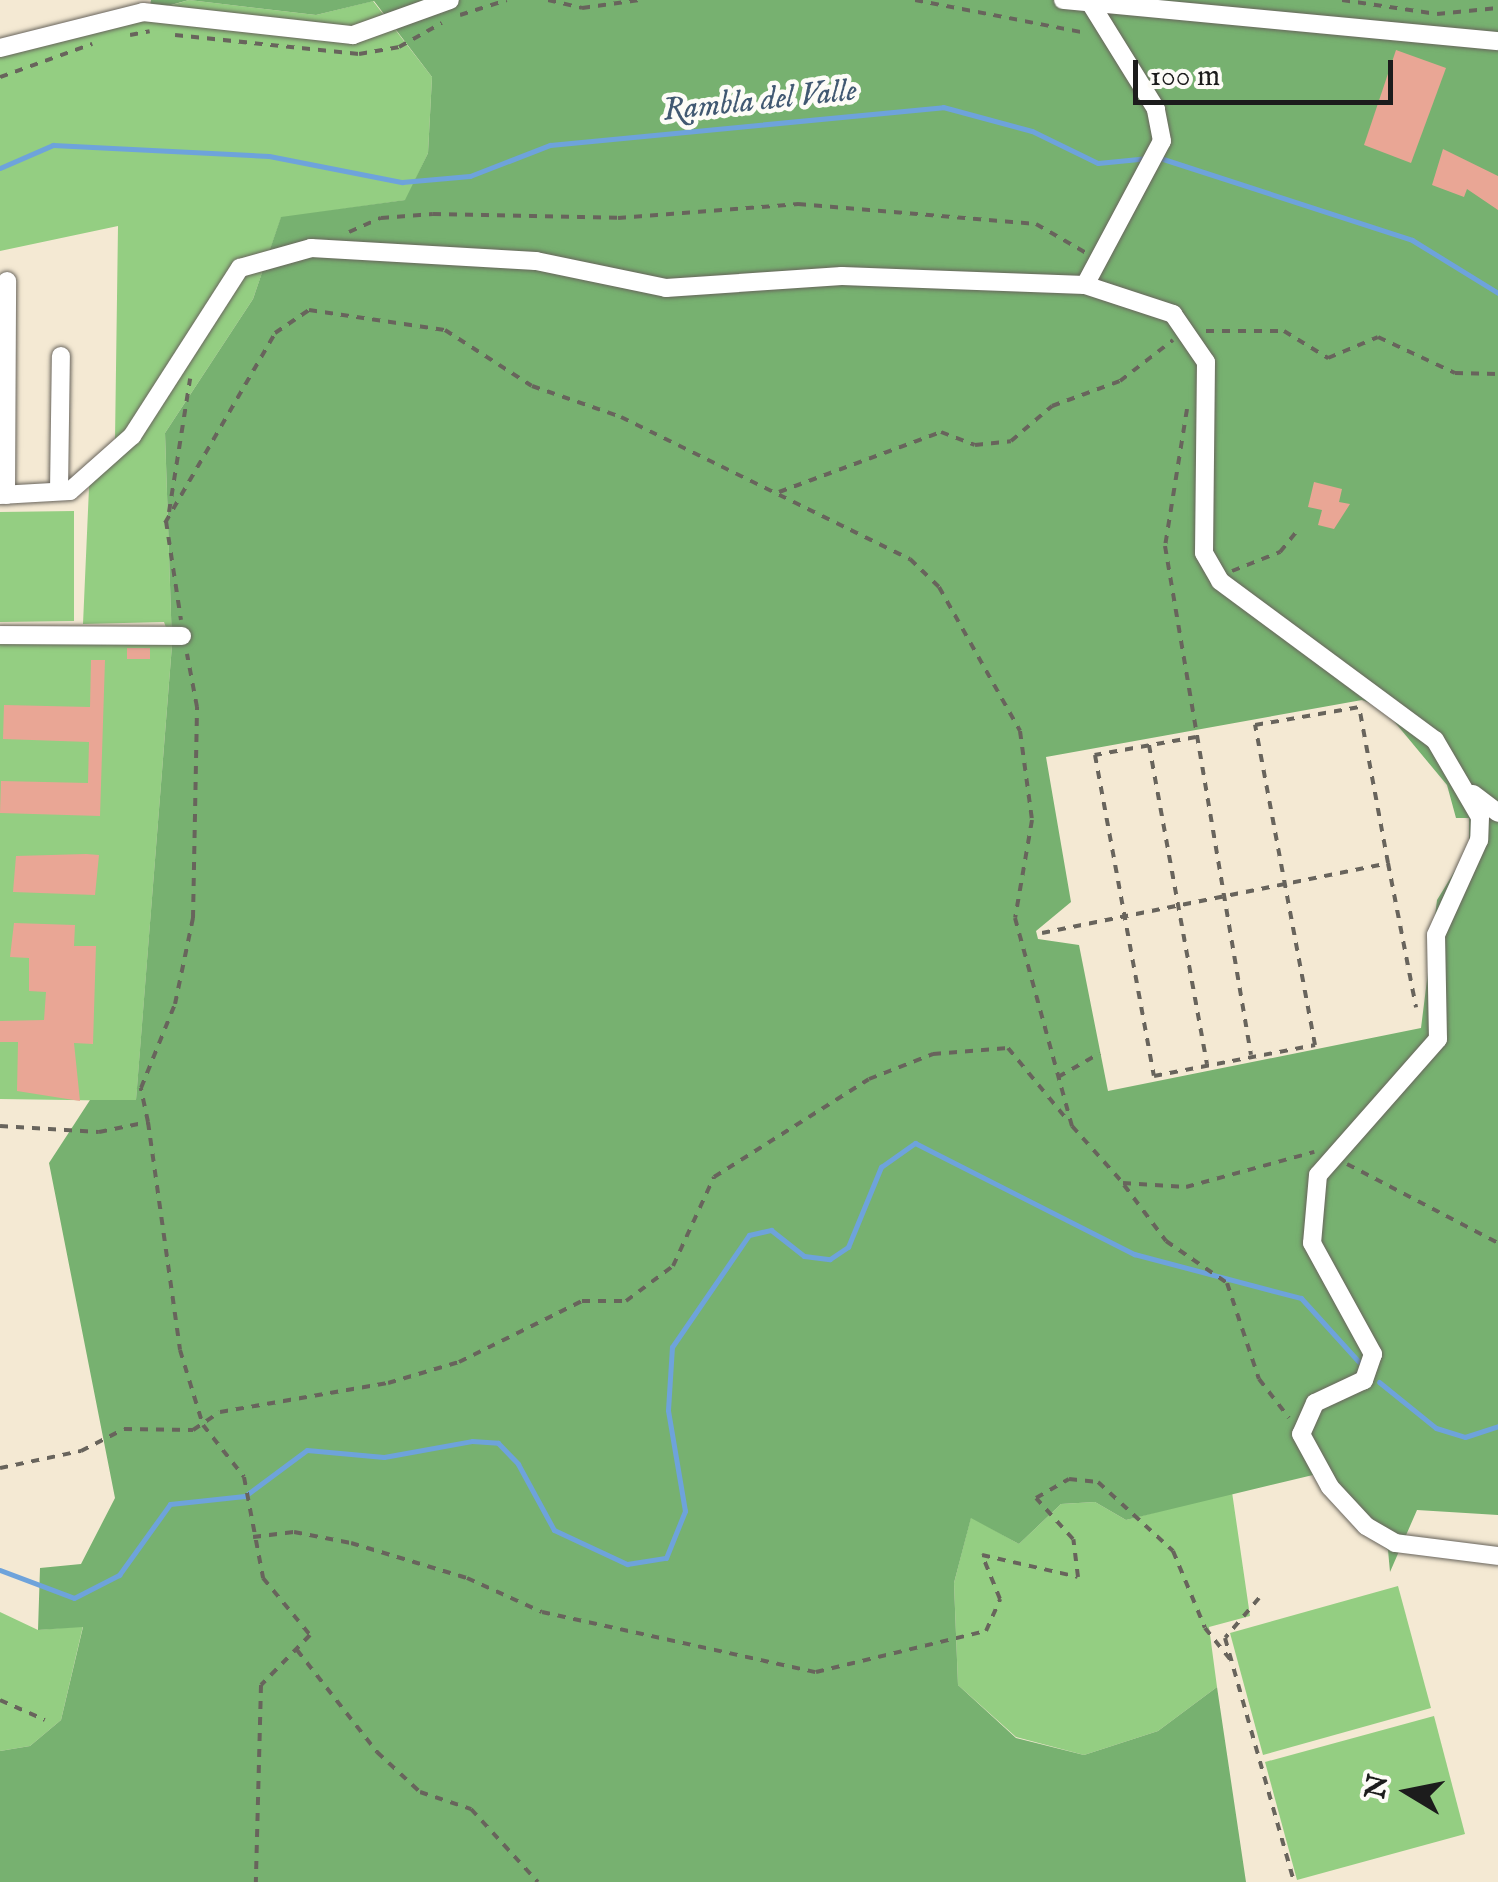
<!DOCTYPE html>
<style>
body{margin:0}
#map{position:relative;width:1498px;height:1882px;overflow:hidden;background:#f4e9d3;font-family:"IM FELL English",serif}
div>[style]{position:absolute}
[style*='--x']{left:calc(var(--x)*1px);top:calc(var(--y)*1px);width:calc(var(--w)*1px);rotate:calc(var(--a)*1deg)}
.green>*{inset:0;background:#94ce82}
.forest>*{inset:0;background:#77b170}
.stream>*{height:5px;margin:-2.5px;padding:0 2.5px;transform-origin:2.5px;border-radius:2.5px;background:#6ea3db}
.building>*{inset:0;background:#e9a695}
.path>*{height:4px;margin-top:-2px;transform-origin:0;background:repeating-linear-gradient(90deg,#68645c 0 8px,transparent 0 16px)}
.roads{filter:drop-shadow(0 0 2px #68645c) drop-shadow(0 0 2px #68645c)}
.minor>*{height:18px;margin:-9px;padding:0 9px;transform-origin:9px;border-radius:9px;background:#fff}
span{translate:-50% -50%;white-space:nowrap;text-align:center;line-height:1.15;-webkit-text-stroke:9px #fdfcf7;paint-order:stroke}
.water-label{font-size:32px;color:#415972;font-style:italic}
.north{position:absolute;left:1358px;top:1742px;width:100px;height:100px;-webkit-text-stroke:8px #fdfcf7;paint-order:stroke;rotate:280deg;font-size:28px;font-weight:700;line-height:40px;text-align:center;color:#1c1c1c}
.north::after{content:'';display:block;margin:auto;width:35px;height:45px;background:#1c1c1c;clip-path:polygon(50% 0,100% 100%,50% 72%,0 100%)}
.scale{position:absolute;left:1133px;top:60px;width:260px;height:45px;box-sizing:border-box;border:5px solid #1c1c1c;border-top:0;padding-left:12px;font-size:30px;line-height:35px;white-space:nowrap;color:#1c1c1c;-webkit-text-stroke:8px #fdfcf7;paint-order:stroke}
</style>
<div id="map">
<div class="green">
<div style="clip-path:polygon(189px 0,316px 15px,373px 1px,432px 77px,428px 153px,406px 200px,281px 218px,253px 299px,165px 433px,172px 645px,136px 1101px,0 1099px,0 644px,172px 644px,164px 622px,83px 624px,90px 465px,115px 440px,118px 226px,0 251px,0 56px)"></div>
<div style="clip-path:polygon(74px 511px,74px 621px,0 622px,0 512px)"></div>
<div style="clip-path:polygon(1232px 1492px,1250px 1616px,1209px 1627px,1217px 1687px,1158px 1731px,1084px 1755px,1016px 1737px,958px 1685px,954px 1583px,971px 1517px,1019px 1544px,1061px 1504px,1095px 1502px,1126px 1520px)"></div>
<div style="clip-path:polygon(1398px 1586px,1431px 1708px,1263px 1755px,1230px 1633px)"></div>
<div style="clip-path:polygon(0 1612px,38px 1630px,83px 1626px,61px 1720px,30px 1746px,0 1751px)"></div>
<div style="clip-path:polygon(1434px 1716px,1465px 1834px,1297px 1880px,1265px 1762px)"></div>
</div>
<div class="forest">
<div style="clip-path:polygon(evenodd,151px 0,1498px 0,1498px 1515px,1417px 1510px,1390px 1572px,1388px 1550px,1313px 1475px,1126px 1520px,1095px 1502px,1061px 1504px,1019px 1544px,971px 1518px,954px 1583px,958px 1685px,1016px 1738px,1084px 1755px,1158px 1731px,1217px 1687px,1246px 1882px,0 1882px,0 1751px,30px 1746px,61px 1720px,83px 1627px,38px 1630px,40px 1568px,81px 1564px,115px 1498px,49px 1163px,90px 1100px,136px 1100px,172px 645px,165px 433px,253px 299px,281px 217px,405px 200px,428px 153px,432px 77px,374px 1px,316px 15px,189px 0,149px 11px,151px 0,1362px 700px,1383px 708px,1447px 785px,1456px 818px,1469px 818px,1469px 848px,1437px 900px,1421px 1028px,1108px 1091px,1079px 945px,1038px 939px,1036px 931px,1071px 902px,1046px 757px,1362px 700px)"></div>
</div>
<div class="stream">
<div style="--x:1160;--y:158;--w:265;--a:18"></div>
<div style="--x:1412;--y:240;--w:101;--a:31.6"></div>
<div style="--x:0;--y:168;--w:58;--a:-23.5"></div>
<div style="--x:53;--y:145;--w:216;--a:2.9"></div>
<div style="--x:269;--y:156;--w:136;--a:11.1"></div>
<div style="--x:402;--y:182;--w:68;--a:-5"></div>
<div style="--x:470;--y:176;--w:86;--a:-21.2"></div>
<div style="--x:550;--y:145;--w:395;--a:-5.5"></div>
<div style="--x:943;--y:107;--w:92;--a:15.1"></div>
<div style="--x:1032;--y:131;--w:73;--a:25.9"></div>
<div style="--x:1098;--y:163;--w:51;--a:-5.6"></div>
<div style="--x:1379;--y:1382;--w:73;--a:38.9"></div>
<div style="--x:1436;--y:1428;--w:30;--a:17"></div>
<div style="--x:1465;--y:1437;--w:35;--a:-18"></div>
<div style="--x:0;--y:1570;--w:79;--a:20.7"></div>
<div style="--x:74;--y:1598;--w:51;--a:-27.1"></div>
<div style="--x:119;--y:1575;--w:87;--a:-54.3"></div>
<div style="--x:170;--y:1504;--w:75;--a:-6.1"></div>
<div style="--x:245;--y:1496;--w:77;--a:-36.6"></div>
<div style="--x:307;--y:1450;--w:77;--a:5.2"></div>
<div style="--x:384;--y:1457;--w:89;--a:-10.3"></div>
<div style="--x:472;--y:1441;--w:26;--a:4"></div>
<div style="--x:498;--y:1443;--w:29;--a:46"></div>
<div style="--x:518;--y:1464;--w:75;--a:61.4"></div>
<div style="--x:554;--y:1530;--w:81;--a:25"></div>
<div style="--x:627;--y:1564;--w:39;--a:-9"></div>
<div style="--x:666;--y:1558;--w:51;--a:-68"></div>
<div style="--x:685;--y:1511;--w:102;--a:-99.6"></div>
<div style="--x:668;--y:1410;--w:63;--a:-86.4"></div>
<div style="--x:672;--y:1347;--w:136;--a:-55.5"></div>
<div style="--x:749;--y:1235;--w:23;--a:-13"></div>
<div style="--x:771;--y:1230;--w:42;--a:38.2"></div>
<div style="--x:804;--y:1256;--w:26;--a:7"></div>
<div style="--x:830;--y:1259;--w:22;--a:-34"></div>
<div style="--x:848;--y:1247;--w:87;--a:-67.6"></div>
<div style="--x:881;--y:1167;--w:42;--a:-35.2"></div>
<div style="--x:915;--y:1143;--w:246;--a:26.9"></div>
<div style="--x:1134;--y:1254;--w:173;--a:14.8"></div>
<div style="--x:1301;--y:1298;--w:86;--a:47.8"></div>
</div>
<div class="building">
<div style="clip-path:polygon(1396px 50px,1446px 68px,1411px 163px,1364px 145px)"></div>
<div style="clip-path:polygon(1443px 149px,1498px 176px,1498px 210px,1467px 189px,1464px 197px,1432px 185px)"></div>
<div style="clip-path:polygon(1314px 482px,1342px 489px,1339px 502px,1350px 504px,1334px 529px,1318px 525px,1322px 510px,1308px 507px)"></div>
<div style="clip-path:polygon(127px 648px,150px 648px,150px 659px,127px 659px)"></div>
<div style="clip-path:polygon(91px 660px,105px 660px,100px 816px,0 813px,1px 781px,88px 783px,89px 742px,3px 739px,4px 705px,90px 707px)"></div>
<div style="clip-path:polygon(86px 854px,99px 855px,95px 895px,13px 892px,16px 856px)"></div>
<div style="clip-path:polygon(14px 923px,75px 925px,74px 946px,96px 946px,93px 1044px,74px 1043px,80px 1101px,17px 1091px,18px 1042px,0 1042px,0 1021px,44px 1020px,46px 992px,29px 991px,29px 958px,10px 957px)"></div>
</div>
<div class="path">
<div style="--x:548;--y:0;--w:35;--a:13"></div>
<div style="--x:582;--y:8;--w:58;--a:-8"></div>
<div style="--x:915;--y:0;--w:175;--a:10.9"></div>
<div style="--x:1342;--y:0;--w:96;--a:8.4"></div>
<div style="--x:1437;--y:14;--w:61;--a:-5.6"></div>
<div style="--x:460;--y:15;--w:49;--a:-17.7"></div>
<div style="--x:130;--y:35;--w:20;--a:-11"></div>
<div style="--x:175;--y:35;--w:185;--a:5.9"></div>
<div style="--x:359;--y:54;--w:41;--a:-9.9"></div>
<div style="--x:399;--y:47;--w:49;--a:-29.2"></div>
<div style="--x:0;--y:77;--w:98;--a:-19.7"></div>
<div style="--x:349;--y:232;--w:35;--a:-24"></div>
<div style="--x:381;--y:218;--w:52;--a:-4.4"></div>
<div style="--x:433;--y:214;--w:185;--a:1.2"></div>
<div style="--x:618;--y:218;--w:181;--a:-4.4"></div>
<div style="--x:798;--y:204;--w:239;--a:4.8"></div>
<div style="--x:1036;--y:224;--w:58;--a:30.1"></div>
<div style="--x:1206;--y:331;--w:78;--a:0"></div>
<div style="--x:1284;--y:331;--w:52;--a:31.5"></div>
<div style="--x:1328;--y:358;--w:54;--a:-22.8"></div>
<div style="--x:1378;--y:337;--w:85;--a:25.1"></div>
<div style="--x:1455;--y:373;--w:43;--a:1.3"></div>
<div style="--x:1187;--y:409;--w:139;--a:99.1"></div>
<div style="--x:1165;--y:546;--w:516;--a:80.41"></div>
<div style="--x:779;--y:492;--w:173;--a:-20.3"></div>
<div style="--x:941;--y:432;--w:36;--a:21"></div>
<div style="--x:975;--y:445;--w:36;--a:-6"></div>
<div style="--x:1011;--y:441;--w:54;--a:-40.5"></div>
<div style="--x:1052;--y:406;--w:72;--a:-20.2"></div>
<div style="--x:1120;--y:381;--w:67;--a:-37.7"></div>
<div style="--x:169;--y:512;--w:135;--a:-81"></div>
<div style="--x:166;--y:521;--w:100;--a:81.4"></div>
<div style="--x:165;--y:523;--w:220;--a:-59.9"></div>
<div style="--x:275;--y:333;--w:41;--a:-34.1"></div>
<div style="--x:309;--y:310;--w:137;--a:8.4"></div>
<div style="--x:445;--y:330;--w:103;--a:32.8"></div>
<div style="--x:532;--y:386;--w:94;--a:19.2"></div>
<div style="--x:621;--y:417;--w:322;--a:26.2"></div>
<div style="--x:910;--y:559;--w:40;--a:44"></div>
<div style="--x:939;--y:587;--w:165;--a:60.6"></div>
<div style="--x:1020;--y:731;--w:90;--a:82.3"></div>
<div style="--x:1032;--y:820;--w:99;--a:99.8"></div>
<div style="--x:1015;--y:918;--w:216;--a:74.7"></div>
<div style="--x:1072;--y:1126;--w:76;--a:48.2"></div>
<div style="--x:1123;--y:1183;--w:63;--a:3.6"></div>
<div style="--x:1186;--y:1187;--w:133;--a:-15.3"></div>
<div style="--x:1232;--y:571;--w:52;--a:-21.6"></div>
<div style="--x:1280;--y:552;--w:26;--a:-51"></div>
<div style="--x:1196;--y:737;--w:103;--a:169.9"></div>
<div style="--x:1095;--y:755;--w:326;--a:79.6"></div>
<div style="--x:1154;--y:1076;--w:164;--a:-10.9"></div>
<div style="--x:1315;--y:1045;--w:326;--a:-100.6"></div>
<div style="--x:1255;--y:725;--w:106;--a:-9.8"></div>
<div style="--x:1149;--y:745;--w:324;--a:79.7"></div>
<div style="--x:1388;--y:863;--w:147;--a:79"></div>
<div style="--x:1042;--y:933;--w:353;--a:-11.4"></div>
<div style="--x:1388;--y:863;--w:159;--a:-100.5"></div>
<div style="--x:1058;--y:1077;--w:48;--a:-29.7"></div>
<div style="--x:148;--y:1122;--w:35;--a:-102"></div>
<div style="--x:141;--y:1088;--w:91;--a:-68"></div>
<div style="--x:175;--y:1004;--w:88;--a:-78.2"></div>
<div style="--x:193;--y:918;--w:211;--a:-88.9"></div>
<div style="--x:197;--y:707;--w:54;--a:-100.7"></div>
<div style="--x:0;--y:1126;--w:99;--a:3.5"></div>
<div style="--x:99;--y:1132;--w:50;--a:-11.5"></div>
<div style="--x:148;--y:1122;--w:230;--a:82"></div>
<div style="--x:180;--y:1350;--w:78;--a:73"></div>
<div style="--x:203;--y:1425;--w:66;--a:51.7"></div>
<div style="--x:244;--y:1477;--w:103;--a:79.3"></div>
<div style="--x:263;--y:1578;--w:74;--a:50.5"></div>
<div style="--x:310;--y:1635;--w:70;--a:134.4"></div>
<div style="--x:261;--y:1685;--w:197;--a:91.5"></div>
<div style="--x:1347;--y:1164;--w:170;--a:27.6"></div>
<div style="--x:1124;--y:1185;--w:70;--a:53.1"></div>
<div style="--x:1166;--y:1241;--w:74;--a:34.5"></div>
<div style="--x:1227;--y:1283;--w:101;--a:71.6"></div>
<div style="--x:1259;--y:1379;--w:49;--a:52.4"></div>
<div style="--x:0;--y:1468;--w:83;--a:-11.9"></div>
<div style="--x:81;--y:1451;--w:48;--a:-27.1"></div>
<div style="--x:124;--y:1429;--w:69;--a:0.8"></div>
<div style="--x:193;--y:1430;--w:32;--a:-34"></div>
<div style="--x:220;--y:1412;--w:170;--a:-9.8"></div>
<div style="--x:388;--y:1383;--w:74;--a:-16.5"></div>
<div style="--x:459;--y:1362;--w:137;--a:-26.4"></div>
<div style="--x:582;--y:1301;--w:44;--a:0"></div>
<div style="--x:626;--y:1301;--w:59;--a:-36.7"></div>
<div style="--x:673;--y:1266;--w:98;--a:-65.3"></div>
<div style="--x:714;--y:1177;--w:183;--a:-32.3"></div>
<div style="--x:869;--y:1079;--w:69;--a:-21.3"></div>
<div style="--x:933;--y:1054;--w:75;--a:-4.6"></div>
<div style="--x:1008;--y:1048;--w:96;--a:50.5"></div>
<div style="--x:253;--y:1537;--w:41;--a:-7"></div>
<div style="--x:294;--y:1532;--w:58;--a:10.9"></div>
<div style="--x:351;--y:1543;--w:121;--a:16.8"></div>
<div style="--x:467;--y:1578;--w:82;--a:24.4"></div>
<div style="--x:542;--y:1612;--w:280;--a:12.4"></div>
<div style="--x:816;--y:1672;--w:175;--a:-13.6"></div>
<div style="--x:986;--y:1631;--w:35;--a:-66"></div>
<div style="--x:1000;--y:1599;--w:48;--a:-112.2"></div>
<div style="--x:982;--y:1555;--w:98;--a:12.9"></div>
<div style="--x:1078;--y:1577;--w:38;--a:-97"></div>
<div style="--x:1073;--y:1539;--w:55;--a:-132.1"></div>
<div style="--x:1036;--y:1498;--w:38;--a:-30"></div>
<div style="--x:1069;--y:1479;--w:29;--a:6"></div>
<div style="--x:1098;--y:1482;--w:102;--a:42.6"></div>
<div style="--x:1173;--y:1551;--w:83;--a:67.4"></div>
<div style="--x:1205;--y:1628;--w:45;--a:51.3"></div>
<div style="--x:1259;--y:1598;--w:52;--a:130.4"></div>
<div style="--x:1225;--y:1638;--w:254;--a:74.2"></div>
<div style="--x:297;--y:1650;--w:130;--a:51.9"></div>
<div style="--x:377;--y:1752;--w:59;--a:42.9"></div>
<div style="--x:420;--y:1792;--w:54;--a:18.4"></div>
<div style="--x:471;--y:1809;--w:99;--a:47.5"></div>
<div style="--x:0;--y:1700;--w:49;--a:24"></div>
</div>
<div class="roads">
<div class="minor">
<div style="--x:1063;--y:0;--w:437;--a:5.4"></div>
<div style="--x:0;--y:48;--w:147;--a:-14.1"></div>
<div style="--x:143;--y:12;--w:211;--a:6.3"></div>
<div style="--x:353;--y:35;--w:103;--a:-19.8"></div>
<div style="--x:1085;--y:285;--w:163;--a:-61.9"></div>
<div style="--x:1162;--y:141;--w:33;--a:-101"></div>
<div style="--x:1156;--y:109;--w:123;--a:-121.8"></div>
<div style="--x:59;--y:491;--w:135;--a:-89.2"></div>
<div style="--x:0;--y:495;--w:70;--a:-3.3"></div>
<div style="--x:70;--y:491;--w:83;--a:-41.6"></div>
<div style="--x:132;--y:436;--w:200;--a:-57.3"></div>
<div style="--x:240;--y:268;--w:74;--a:-15.7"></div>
<div style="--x:311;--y:248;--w:225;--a:3.3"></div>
<div style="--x:536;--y:261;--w:133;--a:11.7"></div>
<div style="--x:666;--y:288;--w:176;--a:-3.9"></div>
<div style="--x:842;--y:276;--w:243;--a:2.1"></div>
<div style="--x:1085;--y:285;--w:93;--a:18.2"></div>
<div style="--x:1173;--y:314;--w:58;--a:55.5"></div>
<div style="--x:1206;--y:362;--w:191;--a:90.6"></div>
<div style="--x:1204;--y:553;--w:32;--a:60"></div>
<div style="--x:1220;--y:581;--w:267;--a:36.5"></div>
<div style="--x:1435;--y:740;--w:89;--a:59.7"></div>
<div style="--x:1480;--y:817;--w:23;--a:92"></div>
<div style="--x:1479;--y:840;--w:104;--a:114.4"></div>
<div style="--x:1436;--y:935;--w:104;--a:88.9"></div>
<div style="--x:1438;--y:1039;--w:181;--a:131.4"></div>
<div style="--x:1318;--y:1175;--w:68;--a:95"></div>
<div style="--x:1312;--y:1243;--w:127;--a:61.2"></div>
<div style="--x:1373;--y:1354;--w:28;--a:109"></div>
<div style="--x:1364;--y:1380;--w:54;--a:154.9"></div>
<div style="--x:1315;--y:1403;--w:34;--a:114"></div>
<div style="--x:1301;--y:1434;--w:60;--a:61.3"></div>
<div style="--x:1330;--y:1487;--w:53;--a:47.3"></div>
<div style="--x:1366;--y:1526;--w:34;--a:30"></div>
<div style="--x:1395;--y:1543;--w:104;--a:7.2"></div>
<div style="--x:6;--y:495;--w:214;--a:-89.7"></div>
<div style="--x:0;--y:635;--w:182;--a:0.3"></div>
<div style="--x:1473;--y:794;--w:31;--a:37"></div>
</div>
</div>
<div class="water-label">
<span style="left:760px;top:102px;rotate:-6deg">Rambla del Valle</span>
</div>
<div class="north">N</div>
<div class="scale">100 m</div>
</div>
